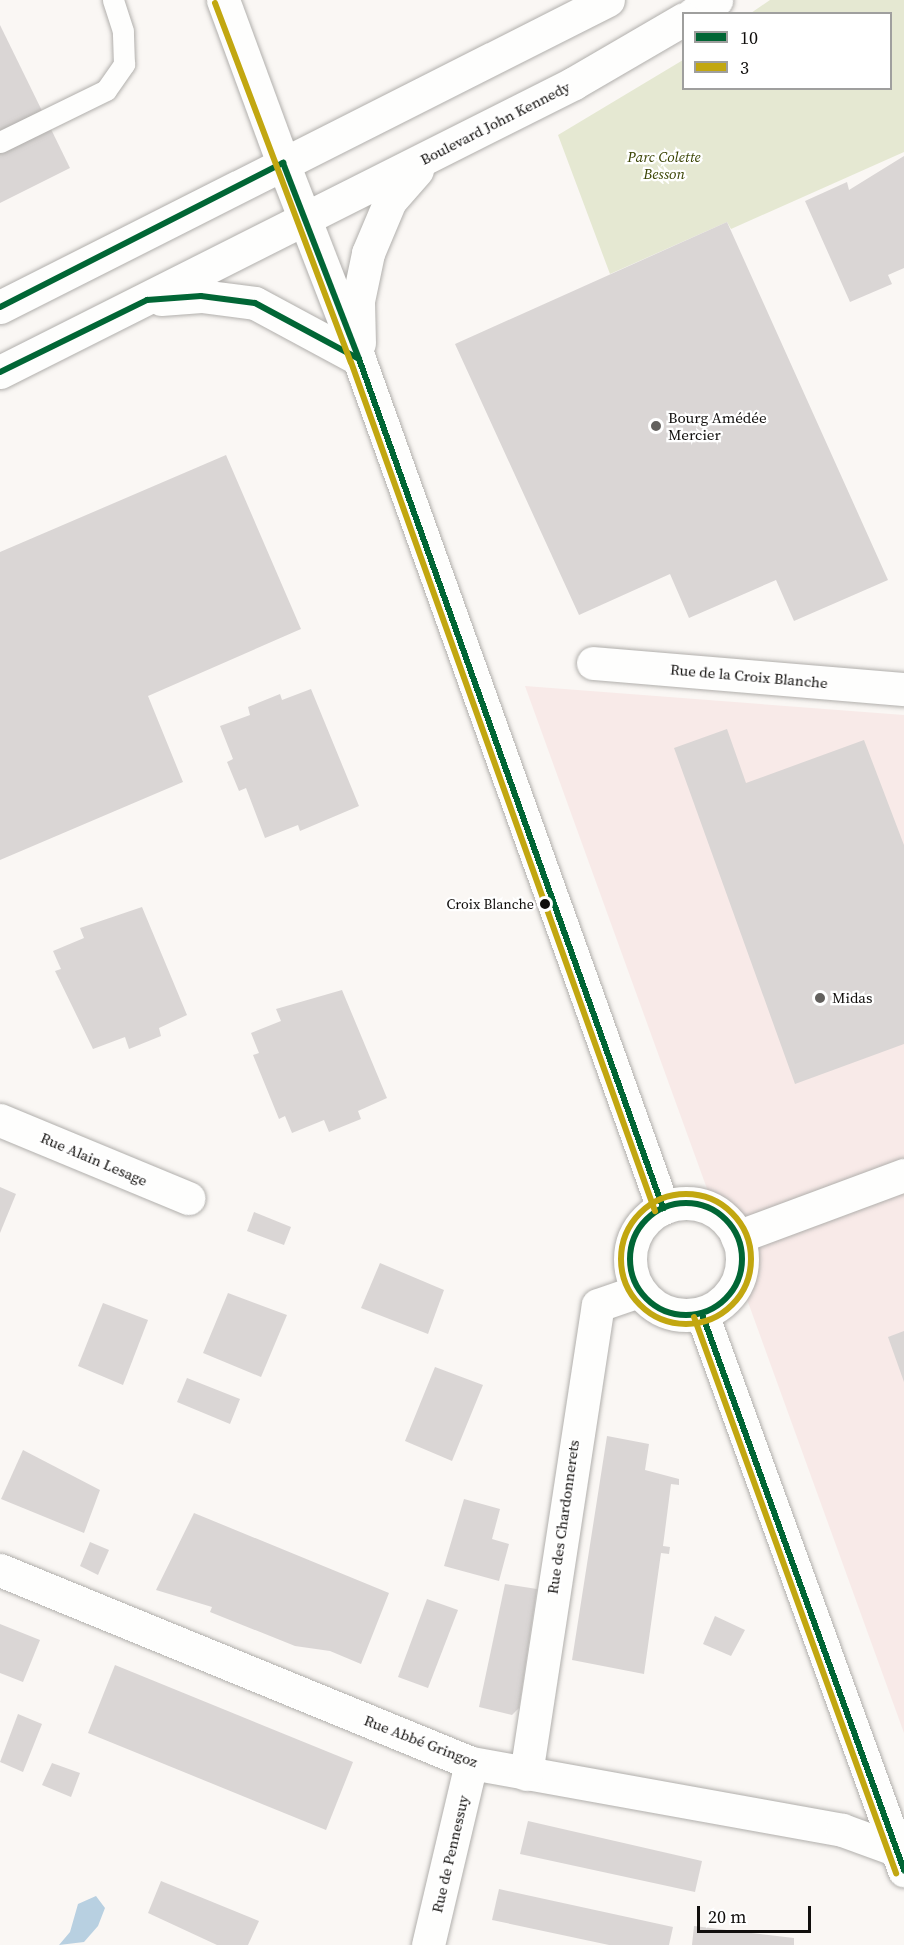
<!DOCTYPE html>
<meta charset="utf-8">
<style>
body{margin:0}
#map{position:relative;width:904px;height:1945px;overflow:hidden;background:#faf7f4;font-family:"Source Serif 4",serif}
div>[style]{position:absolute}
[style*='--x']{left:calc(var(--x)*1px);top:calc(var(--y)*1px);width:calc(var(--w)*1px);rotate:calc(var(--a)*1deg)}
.commercial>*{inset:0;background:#f8eae8}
.green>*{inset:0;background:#e5e8d2}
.water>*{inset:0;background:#b8d0e1}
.building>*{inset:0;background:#dad6d5}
.roads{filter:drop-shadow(0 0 2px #b1afac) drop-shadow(0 0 2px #b1afac)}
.service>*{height:21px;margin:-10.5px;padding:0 10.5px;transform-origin:10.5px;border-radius:10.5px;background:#fefefd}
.minor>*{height:33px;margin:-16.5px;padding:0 16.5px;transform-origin:16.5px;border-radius:16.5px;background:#fefefd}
.secondary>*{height:33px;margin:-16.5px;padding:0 16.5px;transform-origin:16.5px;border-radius:16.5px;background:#fefefd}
.primary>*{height:33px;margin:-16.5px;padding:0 16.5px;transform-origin:16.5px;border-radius:16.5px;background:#fefefd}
.primary>.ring{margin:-16.5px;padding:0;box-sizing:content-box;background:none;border:33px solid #fefefd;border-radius:50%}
.bus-1>*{height:6px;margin:-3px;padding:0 3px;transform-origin:3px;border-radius:3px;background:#016635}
.bus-1>.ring{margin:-3px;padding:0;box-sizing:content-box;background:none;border:6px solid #016635;border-radius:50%}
.bus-2>*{height:6px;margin:-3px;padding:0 3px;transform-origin:3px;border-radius:3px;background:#c2a710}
.bus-2>.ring{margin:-3px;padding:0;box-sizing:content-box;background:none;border:6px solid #c2a710;border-radius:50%}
.dots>*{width:16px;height:16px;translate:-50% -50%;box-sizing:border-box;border:3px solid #fff;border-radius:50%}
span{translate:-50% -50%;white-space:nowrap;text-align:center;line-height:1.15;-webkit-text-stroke:4.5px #fff;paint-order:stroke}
.bus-label{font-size:14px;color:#100e0c}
.right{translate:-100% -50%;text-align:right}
.street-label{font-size:15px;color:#100e0c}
.park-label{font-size:15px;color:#394302;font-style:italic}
.poi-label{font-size:15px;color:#100e0c}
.left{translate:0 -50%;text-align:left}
.legend{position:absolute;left:682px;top:12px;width:210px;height:78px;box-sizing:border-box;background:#fff;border:2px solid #9f9f9e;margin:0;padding:8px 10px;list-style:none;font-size:18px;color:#100e0c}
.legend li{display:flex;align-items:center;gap:12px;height:30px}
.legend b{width:30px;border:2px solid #9f9f9e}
.scale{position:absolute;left:697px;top:1906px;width:114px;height:27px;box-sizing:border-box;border:3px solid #100e0c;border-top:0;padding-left:8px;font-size:18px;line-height:21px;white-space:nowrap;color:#100e0c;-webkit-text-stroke:4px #fff;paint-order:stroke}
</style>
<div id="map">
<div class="commercial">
<div style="clip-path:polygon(525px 686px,904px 715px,904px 1733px)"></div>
</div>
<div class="green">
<div style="clip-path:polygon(770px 0,904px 0,904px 152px,731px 229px,727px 222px,610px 274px,558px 135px,683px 60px,684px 88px,890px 88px,890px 14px,751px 13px)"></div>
</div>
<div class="water">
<div style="clip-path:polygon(96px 1896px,105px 1908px,98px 1926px,84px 1942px,59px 1945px,70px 1932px,78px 1904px)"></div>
</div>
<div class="building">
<div style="clip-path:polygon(0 25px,70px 168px,0 203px)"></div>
<div style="clip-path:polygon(904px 156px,904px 268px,888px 275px,892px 284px,850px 302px,805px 201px,847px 182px,849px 190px)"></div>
<div style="clip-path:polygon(727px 222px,888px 580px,794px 621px,776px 580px,689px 618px,670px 574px,579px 615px,455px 344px)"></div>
<div style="clip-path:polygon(226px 455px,301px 629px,148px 696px,183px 782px,0 860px,0 552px)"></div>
<div style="clip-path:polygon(311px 689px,359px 806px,300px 831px,298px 825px,265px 838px,246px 788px,239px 791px,227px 762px,233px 759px,220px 726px,250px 715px,248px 707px,280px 694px,282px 700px)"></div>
<div style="clip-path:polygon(727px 729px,746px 783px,864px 740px,904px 845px,904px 1044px,795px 1084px,674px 748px)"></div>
<div style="clip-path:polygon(142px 907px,187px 1015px,159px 1028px,161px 1036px,129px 1049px,125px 1037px,93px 1049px,55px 971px,61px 969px,53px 951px,84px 938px,80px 928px)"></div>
<div style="clip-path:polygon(342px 990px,387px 1098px,358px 1111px,361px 1119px,329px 1132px,324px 1120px,292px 1133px,285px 1116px,279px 1119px,253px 1055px,259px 1053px,251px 1033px,281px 1021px,276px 1009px)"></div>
<div style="clip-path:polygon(0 1187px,16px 1194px,0 1233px)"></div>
<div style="clip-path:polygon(254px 1212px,291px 1227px,284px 1245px,247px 1231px)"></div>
<div style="clip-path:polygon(380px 1263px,444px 1290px,428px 1334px,361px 1308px)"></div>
<div style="clip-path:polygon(228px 1293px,287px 1315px,261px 1377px,203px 1353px)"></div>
<div style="clip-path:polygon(103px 1303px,148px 1320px,123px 1385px,78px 1366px)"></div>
<div style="clip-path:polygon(904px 1331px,904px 1382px,888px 1337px)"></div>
<div style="clip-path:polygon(435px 1367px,483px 1385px,452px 1461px,405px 1441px)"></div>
<div style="clip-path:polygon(187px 1378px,240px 1399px,230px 1424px,177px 1402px)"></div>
<div style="clip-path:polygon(607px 1436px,649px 1444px,645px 1470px,679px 1479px,679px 1485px,671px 1484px,663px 1546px,670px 1547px,669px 1554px,661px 1553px,644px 1674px,572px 1660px)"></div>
<div style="clip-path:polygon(23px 1450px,100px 1490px,84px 1533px,1px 1499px)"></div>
<div style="clip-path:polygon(464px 1499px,500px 1509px,492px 1539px,509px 1544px,499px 1581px,444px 1566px)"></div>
<div style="clip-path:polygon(194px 1513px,389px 1593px,361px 1664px,330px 1651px,295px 1646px,210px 1612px,212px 1607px,156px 1590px)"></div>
<div style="clip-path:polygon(90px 1542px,109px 1550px,98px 1575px,80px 1566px)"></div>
<div style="clip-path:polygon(505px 1584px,537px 1589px,519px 1708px,512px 1715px,479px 1707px)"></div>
<div style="clip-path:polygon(427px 1599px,458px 1610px,428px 1688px,398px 1677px)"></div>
<div style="clip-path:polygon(715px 1616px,745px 1630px,731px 1656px,703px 1644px)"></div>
<div style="clip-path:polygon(0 1624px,40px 1640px,23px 1682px,0 1673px)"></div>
<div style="clip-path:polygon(115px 1665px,353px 1762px,326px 1830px,88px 1733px)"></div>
<div style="clip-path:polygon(18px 1714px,42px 1724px,23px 1772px,0 1762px)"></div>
<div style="clip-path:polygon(52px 1763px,80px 1773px,71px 1797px,42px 1785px)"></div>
<div style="clip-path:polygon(528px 1821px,702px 1861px,695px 1892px,520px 1854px)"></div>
<div style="clip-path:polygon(161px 1881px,259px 1921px,248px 1945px,217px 1945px,148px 1913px)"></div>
<div style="clip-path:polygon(499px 1889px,673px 1927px,669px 1945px,609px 1945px,492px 1920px)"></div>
<div style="clip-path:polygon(694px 1926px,794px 1938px,794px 1945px,692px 1945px)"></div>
</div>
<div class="roads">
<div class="service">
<div style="--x:0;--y:142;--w:118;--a:-26.1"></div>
<div style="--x:106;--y:90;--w:32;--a:-55"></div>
<div style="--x:124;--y:64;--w:33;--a:-92"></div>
<div style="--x:123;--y:31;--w:33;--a:-108"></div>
</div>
<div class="minor">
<div style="--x:593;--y:663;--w:312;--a:4.8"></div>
<div style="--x:0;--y:1120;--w:204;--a:22.5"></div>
<div style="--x:737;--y:1237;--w:178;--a:-20.4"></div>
<div style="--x:0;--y:1570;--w:509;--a:22.28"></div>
<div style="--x:471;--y:1763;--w:377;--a:10.2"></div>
<div style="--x:842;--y:1830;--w:59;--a:20"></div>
<div style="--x:526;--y:1774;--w:474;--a:-81.3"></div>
<div style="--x:598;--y:1305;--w:43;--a:-18.9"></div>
<div style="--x:428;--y:1945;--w:187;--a:-76.7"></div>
</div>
<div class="secondary">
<div style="--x:223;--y:0;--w:174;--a:69.8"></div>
</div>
<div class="primary">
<div style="--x:693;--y:14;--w:27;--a:-31"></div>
<div style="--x:283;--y:163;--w:210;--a:68.8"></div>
<div style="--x:359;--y:359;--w:902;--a:70.3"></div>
<div style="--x:161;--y:299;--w:40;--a:-4.3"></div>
<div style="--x:201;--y:296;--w:54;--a:7.4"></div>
<div style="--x:255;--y:303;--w:118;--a:28.3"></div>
<div style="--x:0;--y:307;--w:681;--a:-26.79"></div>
<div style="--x:359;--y:343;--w:42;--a:-91.4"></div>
<div style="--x:358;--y:301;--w:49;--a:-78.2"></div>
<div style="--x:368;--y:253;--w:56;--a:-67.1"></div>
<div style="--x:390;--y:201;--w:41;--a:-48.9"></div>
<div style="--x:0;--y:372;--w:643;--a:-26.72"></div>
<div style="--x:574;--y:83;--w:127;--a:-30.2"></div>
<div class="ring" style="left:630px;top:1203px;width:79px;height:79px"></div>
<div style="--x:702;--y:1314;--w:592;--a:70.03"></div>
</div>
</div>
<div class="bus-1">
<div style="--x:283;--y:163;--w:210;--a:68.8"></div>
<div style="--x:359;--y:359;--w:902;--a:70.3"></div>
<div style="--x:0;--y:307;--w:318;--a:-27"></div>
<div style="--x:0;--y:372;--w:164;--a:-26.1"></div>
<div style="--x:147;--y:300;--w:54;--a:-4.2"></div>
<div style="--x:201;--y:296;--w:54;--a:7.4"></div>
<div style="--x:255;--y:303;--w:118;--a:28.3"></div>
<div class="ring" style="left:630px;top:1203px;width:106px;height:106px"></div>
<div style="--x:702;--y:1314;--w:592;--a:70.03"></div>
</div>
<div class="bus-2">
<div style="--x:215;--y:3;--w:384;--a:69.3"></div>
<div style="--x:351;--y:362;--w:902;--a:70.3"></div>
<div class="ring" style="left:621px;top:1194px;width:124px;height:124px"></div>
<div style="--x:694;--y:1317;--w:592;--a:70.03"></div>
</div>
<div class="dots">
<div style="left:656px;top:426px;background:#62605d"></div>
<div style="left:545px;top:904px;background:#100e0c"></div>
<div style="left:820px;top:998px;background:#62605d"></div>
</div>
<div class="bus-label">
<span class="right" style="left:534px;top:904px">Croix Blanche</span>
</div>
<div class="street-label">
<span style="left:495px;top:123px;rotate:-27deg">Boulevard John Kennedy</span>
<span style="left:749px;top:676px;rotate:5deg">Rue de la Croix Blanche</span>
<span style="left:94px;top:1159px;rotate:23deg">Rue Alain Lesage</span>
<span style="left:563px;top:1517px;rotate:-82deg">Rue des Chardonnerets</span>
<span style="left:421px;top:1741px;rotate:21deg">Rue Abbé Gringoz</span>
<span style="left:450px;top:1854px;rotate:-77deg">Rue de Pennessuy</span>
</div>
<div class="park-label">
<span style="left:664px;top:165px">Parc Colette<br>Besson</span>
</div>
<div class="poi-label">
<span class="left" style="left:668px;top:426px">Bourg Amédée<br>Mercier</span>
<span class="left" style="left:832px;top:998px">Midas</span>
</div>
<ul class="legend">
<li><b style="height:8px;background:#016635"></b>10</li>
<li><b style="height:8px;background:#c2a710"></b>3</li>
</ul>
<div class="scale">20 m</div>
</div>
